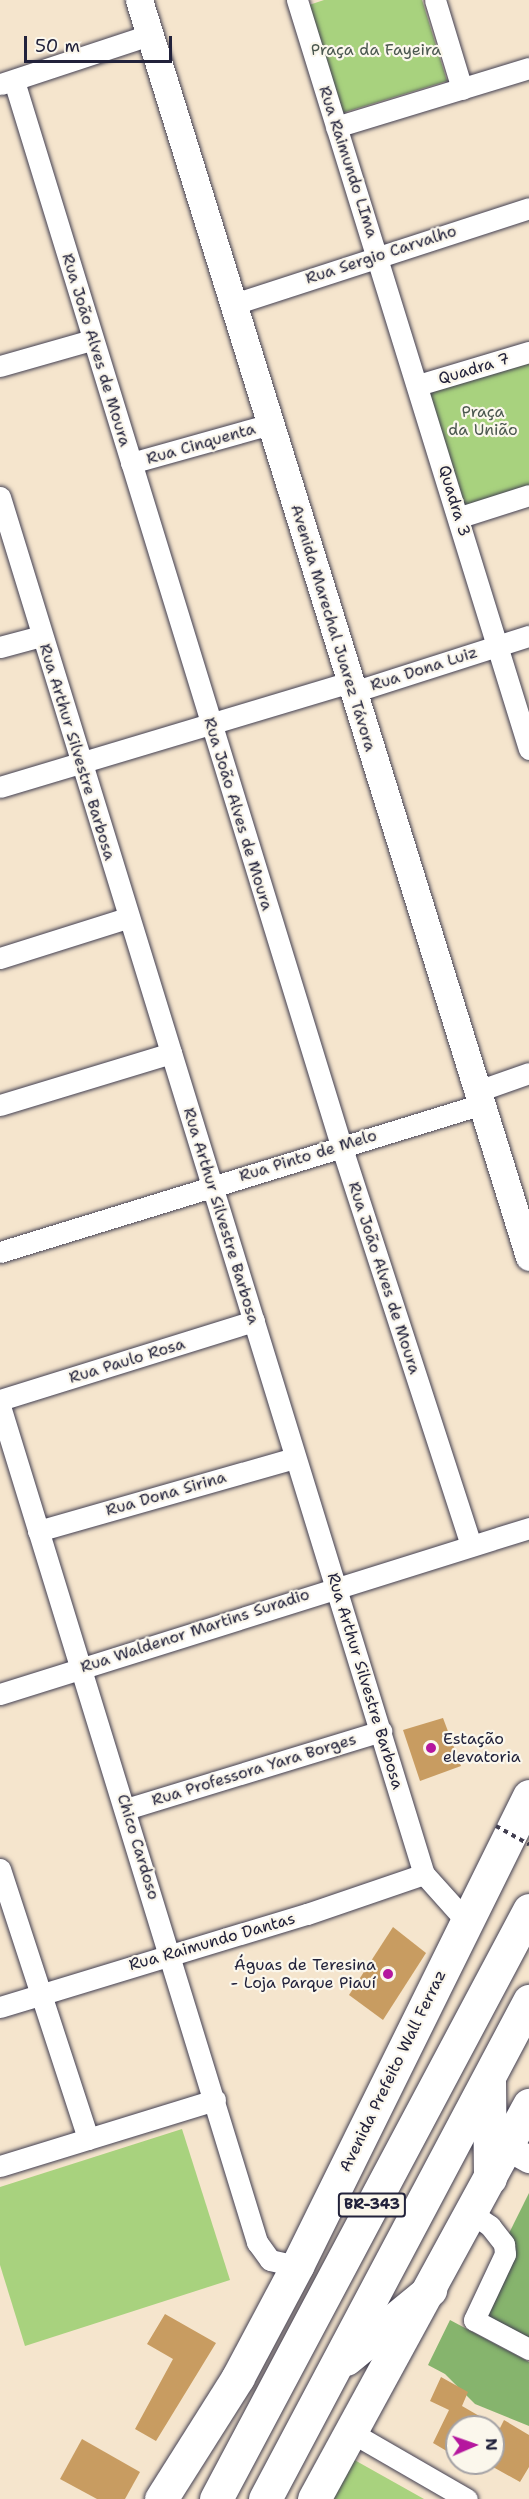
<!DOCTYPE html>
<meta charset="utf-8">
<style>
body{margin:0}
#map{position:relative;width:529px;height:2499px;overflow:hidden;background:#f5e5cd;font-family:"Shantell Sans",sans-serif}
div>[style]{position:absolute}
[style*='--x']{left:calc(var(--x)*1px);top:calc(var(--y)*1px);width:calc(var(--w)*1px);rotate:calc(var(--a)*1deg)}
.green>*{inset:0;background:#a8d27e}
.forest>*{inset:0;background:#86b46d}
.building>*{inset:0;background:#c89c61}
.roads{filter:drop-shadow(0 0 2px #423f51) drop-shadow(0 0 2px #423f51)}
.minor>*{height:21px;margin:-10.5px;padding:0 10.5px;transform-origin:10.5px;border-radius:10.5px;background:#fff}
.tertiary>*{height:27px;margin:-13.5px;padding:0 13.5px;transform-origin:13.5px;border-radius:13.5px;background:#fff}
.primary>*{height:33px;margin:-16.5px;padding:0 16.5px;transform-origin:16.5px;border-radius:16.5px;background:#fff}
.trunk>*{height:33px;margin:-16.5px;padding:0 16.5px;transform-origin:16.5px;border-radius:16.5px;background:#fff}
.path-bridge>*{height:4px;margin-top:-2px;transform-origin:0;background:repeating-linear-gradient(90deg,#423f51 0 4.5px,transparent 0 9px)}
.dots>*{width:16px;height:16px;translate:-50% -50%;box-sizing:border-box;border:3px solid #fbf7ec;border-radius:50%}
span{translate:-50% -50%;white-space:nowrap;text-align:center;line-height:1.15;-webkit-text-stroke:4.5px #fbf7ec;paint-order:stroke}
.shield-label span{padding:2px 4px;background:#fbf7ec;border:2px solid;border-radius:4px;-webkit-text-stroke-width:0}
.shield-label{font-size:15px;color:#22223b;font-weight:700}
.park-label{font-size:16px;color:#4a574f}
.street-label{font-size:16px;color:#22223b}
.poi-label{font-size:16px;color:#22223b}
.left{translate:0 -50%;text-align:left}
.right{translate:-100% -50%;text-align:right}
.north{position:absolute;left:445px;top:2415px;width:60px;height:60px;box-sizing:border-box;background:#fbf7ec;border:2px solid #a4a2a5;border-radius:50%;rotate:88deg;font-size:16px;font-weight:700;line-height:24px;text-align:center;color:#22223b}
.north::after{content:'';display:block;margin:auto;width:21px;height:27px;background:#b5179e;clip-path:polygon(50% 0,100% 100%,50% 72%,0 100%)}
.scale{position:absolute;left:24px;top:36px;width:148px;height:27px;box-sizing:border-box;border:3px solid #22223b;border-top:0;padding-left:8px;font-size:18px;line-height:21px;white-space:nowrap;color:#22223b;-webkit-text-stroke:4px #fbf7ec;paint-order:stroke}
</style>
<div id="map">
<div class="green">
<div style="clip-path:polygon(324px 0,422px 0,447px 81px,342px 113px,309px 5px)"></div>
<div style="clip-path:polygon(529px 360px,529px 488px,462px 509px,425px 390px)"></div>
<div style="clip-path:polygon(182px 2129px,230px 2280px,25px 2346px,0 2265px,0 2187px)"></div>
<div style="clip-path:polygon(342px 2453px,424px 2499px,318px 2499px)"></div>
</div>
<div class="forest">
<div style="clip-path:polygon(529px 2193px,529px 2338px,472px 2308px)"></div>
<div style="clip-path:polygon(450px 2320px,529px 2362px,529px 2426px,475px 2404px,445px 2374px,428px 2365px)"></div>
</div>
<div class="building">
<div style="clip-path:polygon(443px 1718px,461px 1766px,420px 1781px,403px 1730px)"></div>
<div style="clip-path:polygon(393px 1927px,426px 1953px,383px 2020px,349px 1995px)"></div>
<div style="clip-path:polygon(165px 2314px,216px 2343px,156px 2441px,135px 2429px,173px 2359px,147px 2344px)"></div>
<div style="clip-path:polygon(441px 2377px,468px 2392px,462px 2406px,500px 2428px,504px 2420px,529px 2435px,529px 2467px,520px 2482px,493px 2467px,493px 2427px,457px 2427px,457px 2457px,433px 2443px,449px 2410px,430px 2401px)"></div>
<div style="clip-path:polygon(82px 2439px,140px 2472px,125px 2499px,97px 2499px,60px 2479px)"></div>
</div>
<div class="roads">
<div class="minor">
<div style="--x:297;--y:0;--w:784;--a:72.79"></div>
<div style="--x:435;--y:0;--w:93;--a:73.1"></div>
<div style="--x:14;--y:81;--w:1113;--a:72.92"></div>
<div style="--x:341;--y:1145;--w:421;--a:72"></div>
<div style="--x:1;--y:84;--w:156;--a:-18.3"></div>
<div style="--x:336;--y:127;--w:202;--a:-17"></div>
<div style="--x:234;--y:304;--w:310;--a:-18"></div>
<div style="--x:0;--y:366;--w:95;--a:-15.9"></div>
<div style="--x:418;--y:385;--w:116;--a:-16.6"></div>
<div style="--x:131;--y:463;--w:145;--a:-15.6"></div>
<div style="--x:0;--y:497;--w:1441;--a:72.89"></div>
<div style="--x:424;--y:1874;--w:64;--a:48.1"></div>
<div style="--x:460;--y:517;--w:72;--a:-17.7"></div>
<div style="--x:0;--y:647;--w:42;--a:-15"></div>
<div style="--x:353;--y:692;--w:185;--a:-17.7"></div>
<div style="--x:0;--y:787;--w:365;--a:-16.7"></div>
<div style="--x:0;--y:958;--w:133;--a:-17.5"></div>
<div style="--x:475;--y:1092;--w:57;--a:-19.4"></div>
<div style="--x:0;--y:1105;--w:179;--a:-16.9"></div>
<div style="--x:0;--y:1252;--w:501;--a:-17.06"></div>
<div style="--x:0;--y:1400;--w:266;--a:-17.3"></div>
<div style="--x:0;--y:1406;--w:875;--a:72.91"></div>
<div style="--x:257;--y:2242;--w:22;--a:54"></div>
<div style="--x:270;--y:2260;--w:28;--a:13"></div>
<div style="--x:38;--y:1531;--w:267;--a:-15.9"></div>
<div style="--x:0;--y:1694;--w:554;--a:-17.42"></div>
<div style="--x:126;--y:1809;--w:267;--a:-17"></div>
<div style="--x:0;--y:1869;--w:284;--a:71.9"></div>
<div style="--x:0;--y:2007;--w:321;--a:-16.9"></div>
<div style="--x:307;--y:1914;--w:124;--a:-18.9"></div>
<div style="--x:0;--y:2166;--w:225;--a:-17.1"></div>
<div style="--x:471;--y:2213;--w:23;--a:34"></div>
<div style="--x:490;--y:2226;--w:23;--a:52"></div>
<div style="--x:504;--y:2244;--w:10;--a:84"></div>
<div style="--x:505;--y:2254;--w:73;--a:115.2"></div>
<div style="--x:474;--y:2320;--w:62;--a:27.8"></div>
<div style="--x:349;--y:2431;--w:136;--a:30"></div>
</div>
<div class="tertiary">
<div style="--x:139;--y:0;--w:1316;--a:72.76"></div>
<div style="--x:507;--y:2147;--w:25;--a:29"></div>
</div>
<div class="primary">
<div style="--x:161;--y:2499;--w:144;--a:-57.7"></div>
<div style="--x:238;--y:2377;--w:126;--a:-62"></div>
<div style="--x:297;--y:2266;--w:524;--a:-63.73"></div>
<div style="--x:314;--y:2499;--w:449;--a:-61.4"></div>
</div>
<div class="trunk">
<div style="--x:489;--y:2081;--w:97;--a:89.4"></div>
<div style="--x:346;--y:2359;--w:109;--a:-39.4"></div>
<div style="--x:216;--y:2499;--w:667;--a:-62.01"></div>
<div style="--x:265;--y:2499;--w:564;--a:-62.07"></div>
</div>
</div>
<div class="path-bridge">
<div style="--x:496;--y:1826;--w:38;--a:29"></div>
</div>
<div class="dots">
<div style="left:431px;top:1748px;background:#b5179e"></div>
<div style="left:388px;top:1974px;background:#b5179e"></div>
</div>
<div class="shield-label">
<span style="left:372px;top:2205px">BR-343</span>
</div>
<div class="park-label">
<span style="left:376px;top:50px">Praça da Fayeira</span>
<span style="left:483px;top:421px">Praça<br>da União</span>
</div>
<div class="street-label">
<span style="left:348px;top:162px;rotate:72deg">Rua Raimundo LIma</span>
<span style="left:381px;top:255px;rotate:-18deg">Rua Sergio Carvalho</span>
<span style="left:96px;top:350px;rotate:73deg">Rua João Alves de Moura</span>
<span style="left:474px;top:369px;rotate:-17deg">Quadra 7</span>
<span style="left:201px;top:444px;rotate:-16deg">Rua Cinquenta</span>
<span style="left:454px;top:501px;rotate:73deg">Quadra 3</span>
<span style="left:333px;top:628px;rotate:73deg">Avenida Marechal Juarez Távora</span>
<span style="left:424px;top:669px;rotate:-18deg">Rua Dona Luiz</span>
<span style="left:77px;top:752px;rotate:73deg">Rua Arthur Silvestre Barbosa</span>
<span style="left:238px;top:814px;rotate:73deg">Rua João Alves de Moura</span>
<span style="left:308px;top:1156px;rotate:-17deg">Rua Pinto de Melo</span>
<span style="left:221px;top:1216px;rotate:73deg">Rua Arthur Silvestre Barbosa</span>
<span style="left:384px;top:1278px;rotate:72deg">Rua João Alves de Moura</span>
<span style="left:127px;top:1361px;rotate:-17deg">Rua Paulo Rosa</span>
<span style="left:166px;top:1494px;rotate:-16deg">Rua Dona Sirina</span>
<span style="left:195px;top:1631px;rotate:-18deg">Rua Waldenor Martins Suradio</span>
<span style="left:365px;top:1681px;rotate:73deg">Rua Arthur Silvestre Barbosa</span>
<span style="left:254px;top:1770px;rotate:-17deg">Rua Professora Yara Borges</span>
<span style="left:138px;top:1847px;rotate:73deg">Chico Cardoso</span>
<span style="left:212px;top:1942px;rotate:-16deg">Rua Raimundo Dantas</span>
<span style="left:393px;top:2071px;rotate:-64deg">Avenida Prefeito Wall Ferraz</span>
</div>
<div class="poi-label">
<span class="left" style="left:443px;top:1748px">Estação<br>elevatoria</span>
<span class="right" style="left:376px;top:1974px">Águas de Teresina<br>- Loja Parque Piauí</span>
</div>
<div class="north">N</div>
<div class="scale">50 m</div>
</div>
